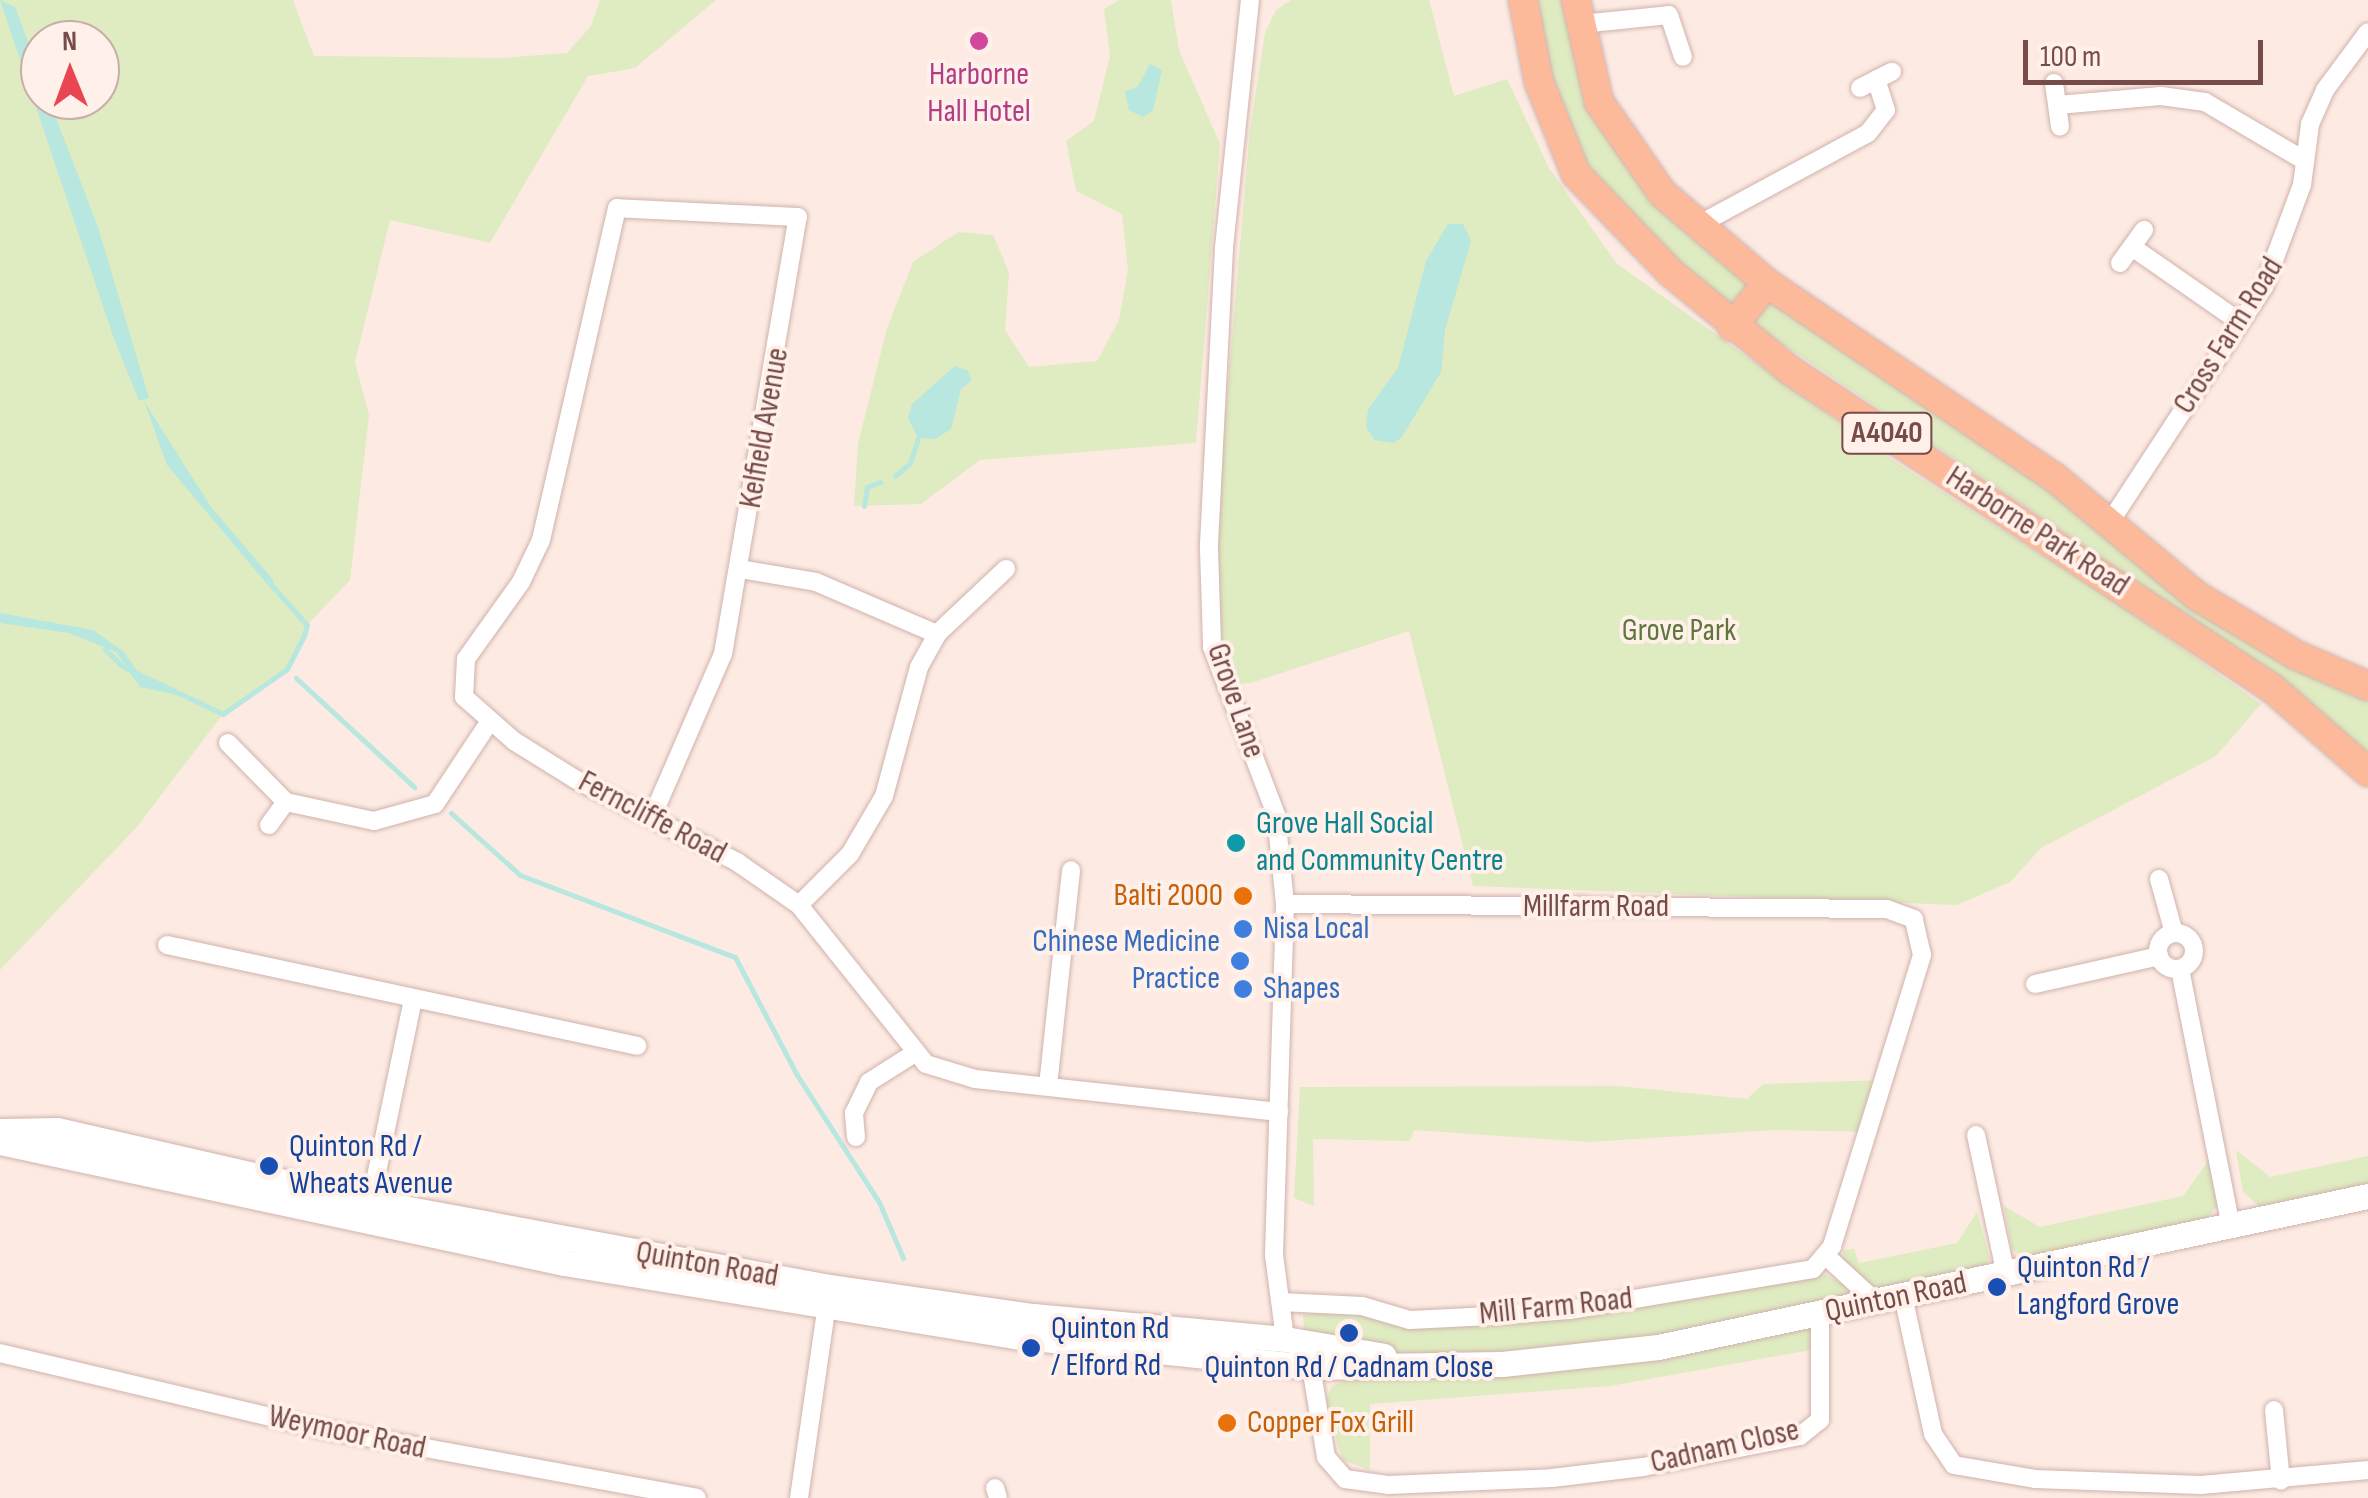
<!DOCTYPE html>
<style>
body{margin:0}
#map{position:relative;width:2368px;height:1498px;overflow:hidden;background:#fdebe3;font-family:"Sofia Sans Condensed",sans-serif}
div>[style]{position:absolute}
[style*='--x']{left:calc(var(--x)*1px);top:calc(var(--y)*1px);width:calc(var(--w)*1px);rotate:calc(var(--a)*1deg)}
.green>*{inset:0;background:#dfebc1}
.water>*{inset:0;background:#b7e7df}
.stream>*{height:5px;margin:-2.5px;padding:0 2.5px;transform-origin:2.5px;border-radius:2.5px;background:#b7e7df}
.roads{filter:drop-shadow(0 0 2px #d0b2ac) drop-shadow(0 0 2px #d0b2ac)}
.street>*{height:18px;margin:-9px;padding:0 9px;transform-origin:9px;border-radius:9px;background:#fff}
.street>.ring{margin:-9px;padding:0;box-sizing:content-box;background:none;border:18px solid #fff;border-radius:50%}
.secondary>*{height:25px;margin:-12.5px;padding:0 12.5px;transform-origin:12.5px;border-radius:12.5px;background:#fff}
.primary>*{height:28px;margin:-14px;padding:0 14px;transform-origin:14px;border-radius:14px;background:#fdba9a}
.dots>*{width:28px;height:28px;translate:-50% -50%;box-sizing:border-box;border:5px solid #fff0ea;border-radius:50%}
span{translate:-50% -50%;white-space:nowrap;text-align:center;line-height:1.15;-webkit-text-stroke:8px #fff0ea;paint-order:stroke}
.shield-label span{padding:2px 8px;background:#fff0ea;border:2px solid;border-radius:8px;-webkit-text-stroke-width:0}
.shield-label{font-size:30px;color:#764b48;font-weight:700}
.hotel-label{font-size:32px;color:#b23c85}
.street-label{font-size:32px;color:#764b48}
.park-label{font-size:32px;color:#5f763d}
.culture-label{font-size:32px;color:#0d838f}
.left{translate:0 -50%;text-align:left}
.food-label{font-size:32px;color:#c56008}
.right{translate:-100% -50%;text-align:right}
.shop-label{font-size:32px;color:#366cbe}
.transit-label{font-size:32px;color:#164399}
.north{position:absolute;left:20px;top:20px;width:100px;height:100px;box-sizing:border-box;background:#fff0ea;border:2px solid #c8aea9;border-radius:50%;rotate:359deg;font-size:28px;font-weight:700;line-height:40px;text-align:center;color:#764b48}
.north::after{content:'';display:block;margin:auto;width:35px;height:45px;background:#ea4553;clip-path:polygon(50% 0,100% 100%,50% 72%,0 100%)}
.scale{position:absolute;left:2023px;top:40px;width:240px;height:45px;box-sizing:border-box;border:5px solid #764b48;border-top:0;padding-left:12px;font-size:30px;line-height:35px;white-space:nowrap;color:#764b48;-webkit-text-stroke:8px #fff0ea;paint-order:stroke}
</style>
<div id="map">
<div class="green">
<div style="clip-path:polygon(evenodd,0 0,293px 0,314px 56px,502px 58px,567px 53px,591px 26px,600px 0,716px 0,635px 68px,588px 76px,490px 243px,390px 220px,355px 362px,369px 415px,350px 580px,307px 625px,287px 669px,223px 714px,136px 828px,0 970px,0 0,40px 40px,100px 40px,100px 100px,40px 100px,40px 40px)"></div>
<div style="clip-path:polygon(1119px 0,1171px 0,1179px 50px,1220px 144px,1196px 443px,980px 460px,921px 504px,854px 506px,858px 444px,887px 328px,913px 262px,958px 232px,993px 235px,1009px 272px,1005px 330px,1029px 367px,1097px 361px,1119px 320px,1128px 270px,1122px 214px,1076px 191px,1066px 141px,1094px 121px,1110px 56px,1104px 9px)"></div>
<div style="clip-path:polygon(1291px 0,1429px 0,1454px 96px,1507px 79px,1549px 168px,1617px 264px,1900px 465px,2109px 597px,2261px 704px,2216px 756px,2041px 848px,2010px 882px,1957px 905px,1473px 886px,1409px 631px,1251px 683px,1237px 684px,1220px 649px,1217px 513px,1250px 130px,1265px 33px,1276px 10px)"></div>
<div style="clip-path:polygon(1533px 0,1569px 0,1591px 101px,1781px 301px,2079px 512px,2368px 693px,2368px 758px,2068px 535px,1730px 309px,1657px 248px,1587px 169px,1544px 63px)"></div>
<div style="clip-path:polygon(1885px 1080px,1867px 1132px,1774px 1130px,1589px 1142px,1414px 1130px,1410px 1141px,1313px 1139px,1314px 1206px,1294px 1198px,1300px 1087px,1618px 1086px,1747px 1099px,1763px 1084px)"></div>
<div style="clip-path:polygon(2236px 1150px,2270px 1177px,2368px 1156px,2368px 1187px,2262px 1209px,2243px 1192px)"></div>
<div style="clip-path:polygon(2209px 1160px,2218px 1205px,2204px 1222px,2031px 1259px,2012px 1250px,2004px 1206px,2040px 1227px,2183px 1196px)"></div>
<div style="clip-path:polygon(1977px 1212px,1990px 1259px,1983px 1271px,1877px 1293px,1842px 1263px,1843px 1250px,1854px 1249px,1859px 1263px,1957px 1243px)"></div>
<div style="clip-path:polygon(1823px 1273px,1852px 1289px,1854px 1299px,1576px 1351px,1399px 1353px,1304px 1331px,1303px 1314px,1617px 1308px)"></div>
<div style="clip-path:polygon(1812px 1329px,1811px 1350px,1610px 1386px,1370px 1404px,1370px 1470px,1343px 1460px,1324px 1404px,1332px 1386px,1348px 1380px)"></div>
</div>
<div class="water">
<div style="clip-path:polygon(0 0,15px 7px,40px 74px,40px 100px,49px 100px,98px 227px,149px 398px,139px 401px,113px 336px)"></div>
<div style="clip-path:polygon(1150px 64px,1162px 70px,1153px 110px,1143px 117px,1129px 110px,1125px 92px,1138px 86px)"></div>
<div style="clip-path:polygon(1448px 224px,1463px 224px,1471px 241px,1445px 330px,1441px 372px,1402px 437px,1394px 443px,1374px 440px,1366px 426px,1368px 409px,1398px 368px,1426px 261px)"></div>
<div style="clip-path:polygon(955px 366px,968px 371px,971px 381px,961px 389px,951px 429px,935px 439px,918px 438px,908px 418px,912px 404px)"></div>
<div style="clip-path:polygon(144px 401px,211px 507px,274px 581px,268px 585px,167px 465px)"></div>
<div style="clip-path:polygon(0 613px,93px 630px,124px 652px,143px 680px,174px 688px,178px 695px,140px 687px,116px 652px,69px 633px,0 623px)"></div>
</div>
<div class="stream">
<div style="--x:895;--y:476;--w:20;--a:-41"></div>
<div style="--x:910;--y:463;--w:26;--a:-72"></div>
<div style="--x:205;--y:506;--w:24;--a:48"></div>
<div style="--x:864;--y:506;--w:19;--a:-81"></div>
<div style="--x:867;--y:487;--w:14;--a:-21"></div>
<div style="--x:105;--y:649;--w:24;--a:45"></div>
<div style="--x:122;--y:666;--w:112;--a:25.4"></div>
<div style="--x:223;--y:714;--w:78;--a:-35.1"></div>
<div style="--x:287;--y:669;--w:38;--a:-63"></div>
<div style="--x:304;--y:635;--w:10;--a:-73"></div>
<div style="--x:307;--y:625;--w:62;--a:-131.7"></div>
<div style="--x:296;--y:678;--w:161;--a:42.7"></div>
<div style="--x:451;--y:813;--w:93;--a:41.9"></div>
<div style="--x:520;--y:875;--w:230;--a:20.9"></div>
<div style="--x:735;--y:957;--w:133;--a:62.3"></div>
<div style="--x:797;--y:1075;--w:151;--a:57.2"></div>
<div style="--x:879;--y:1202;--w:61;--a:66.8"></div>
</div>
<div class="roads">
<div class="street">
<div style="--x:1250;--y:0;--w:249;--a:96"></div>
<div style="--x:1224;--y:248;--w:301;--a:92.9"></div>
<div style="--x:1209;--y:549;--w:98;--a:88.2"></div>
<div style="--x:1212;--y:647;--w:180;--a:69.1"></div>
<div style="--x:1276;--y:815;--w:89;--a:84.2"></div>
<div style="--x:1285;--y:904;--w:351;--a:91.8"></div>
<div style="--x:1274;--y:1255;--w:85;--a:82.5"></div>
<div style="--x:1581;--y:24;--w:88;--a:-5.8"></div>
<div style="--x:1669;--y:15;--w:44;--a:71.6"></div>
<div style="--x:2054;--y:83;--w:44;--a:82.2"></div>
<div style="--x:1860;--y:88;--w:36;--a:-27"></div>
<div style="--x:2058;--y:105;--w:103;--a:-5"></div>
<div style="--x:2161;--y:96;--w:44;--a:7.8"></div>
<div style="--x:2205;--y:102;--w:116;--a:30.5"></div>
<div style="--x:1700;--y:224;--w:191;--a:-28.4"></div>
<div style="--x:1868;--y:133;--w:29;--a:-52"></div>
<div style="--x:1886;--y:110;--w:32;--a:-108"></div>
<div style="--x:2132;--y:247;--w:131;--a:34.8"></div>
<div style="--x:2120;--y:263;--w:41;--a:-54"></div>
<div style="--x:2110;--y:522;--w:281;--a:-56.8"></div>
<div style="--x:2264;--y:287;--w:109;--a:-69.6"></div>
<div style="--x:2302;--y:185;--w:62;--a:-82.5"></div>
<div style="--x:2310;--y:124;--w:37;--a:-66"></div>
<div style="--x:2325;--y:90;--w:72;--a:-53.4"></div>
<div style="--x:740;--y:569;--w:77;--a:9.7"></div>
<div style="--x:816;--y:582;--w:132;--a:23.3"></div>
<div style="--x:228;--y:743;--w:83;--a:45.5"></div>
<div style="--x:286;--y:802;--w:90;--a:12.2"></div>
<div style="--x:374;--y:821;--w:63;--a:-15.6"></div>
<div style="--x:435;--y:804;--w:96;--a:-56.5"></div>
<div style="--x:652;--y:817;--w:178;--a:-66.5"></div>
<div style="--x:723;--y:654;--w:443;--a:-80.3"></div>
<div style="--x:798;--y:217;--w:181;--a:-177.2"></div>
<div style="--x:617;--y:208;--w:341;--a:102.9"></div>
<div style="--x:541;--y:540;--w:47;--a:115.5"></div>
<div style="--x:521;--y:582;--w:95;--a:125.5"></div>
<div style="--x:466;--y:659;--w:38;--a:93"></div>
<div style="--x:464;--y:697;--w:67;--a:41.3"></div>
<div style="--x:514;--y:741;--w:72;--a:31.9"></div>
<div style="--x:575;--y:779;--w:182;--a:27.1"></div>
<div style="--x:737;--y:862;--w:75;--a:34.7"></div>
<div style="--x:799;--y:905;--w:203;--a:51.4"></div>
<div style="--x:926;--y:1064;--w:51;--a:17"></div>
<div style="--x:975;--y:1079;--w:306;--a:6.2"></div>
<div style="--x:269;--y:825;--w:29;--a:-54"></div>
<div style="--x:2159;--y:879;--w:56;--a:74.5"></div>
<div style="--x:799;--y:905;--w:72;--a:-45"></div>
<div style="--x:850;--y:854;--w:67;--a:-59.6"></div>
<div style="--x:884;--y:796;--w:134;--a:-74.8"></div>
<div style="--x:919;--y:667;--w:38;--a:-61"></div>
<div style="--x:937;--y:634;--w:95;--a:-43.3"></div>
<div class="ring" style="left:2158px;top:933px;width:18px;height:18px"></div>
<div style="--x:167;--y:945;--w:481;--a:12.1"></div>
<div style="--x:2180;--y:969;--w:262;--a:78.8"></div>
<div style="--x:2035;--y:984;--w:127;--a:-12.7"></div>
<div style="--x:1048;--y:1086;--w:217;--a:-83.9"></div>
<div style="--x:1976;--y:1135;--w:143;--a:77.9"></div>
<div style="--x:856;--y:1137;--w:24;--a:-95"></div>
<div style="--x:854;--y:1113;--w:34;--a:-64"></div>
<div style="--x:869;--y:1082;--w:54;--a:-32.2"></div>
<div style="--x:369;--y:1210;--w:216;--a:-78.2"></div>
<div style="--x:1827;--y:1257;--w:65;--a:42.5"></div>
<div style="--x:1903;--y:1296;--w:141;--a:77.7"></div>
<div style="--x:1933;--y:1434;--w:37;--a:56"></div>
<div style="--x:1954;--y:1465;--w:82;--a:9.8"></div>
<div style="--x:2035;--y:1479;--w:166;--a:2.1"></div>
<div style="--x:2201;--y:1485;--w:168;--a:-5.1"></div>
<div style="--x:1281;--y:1302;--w:81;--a:2.8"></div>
<div style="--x:1362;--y:1306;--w:50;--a:16.3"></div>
<div style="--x:1410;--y:1320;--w:80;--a:-2.9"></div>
<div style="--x:1490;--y:1316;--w:79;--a:-4.3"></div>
<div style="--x:1569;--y:1310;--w:247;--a:-9.5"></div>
<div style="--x:1813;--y:1269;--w:30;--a:-50"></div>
<div style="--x:1832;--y:1246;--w:305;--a:-72.8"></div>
<div style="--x:1922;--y:955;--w:37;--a:-103"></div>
<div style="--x:1914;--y:919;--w:29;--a:-160"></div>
<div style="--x:1887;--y:909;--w:602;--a:-179.52"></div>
<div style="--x:0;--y:1353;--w:331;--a:13.3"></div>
<div style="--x:322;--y:1429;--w:381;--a:10.4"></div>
<div style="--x:1311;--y:1367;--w:91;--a:80.5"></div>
<div style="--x:1326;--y:1457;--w:29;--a:49"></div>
<div style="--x:1345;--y:1479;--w:43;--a:7.9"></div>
<div style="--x:1388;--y:1485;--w:164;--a:-2.4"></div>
<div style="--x:1552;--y:1478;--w:92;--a:-6.9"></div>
<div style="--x:1643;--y:1467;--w:160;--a:-11.2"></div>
<div style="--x:1800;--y:1436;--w:26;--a:-39"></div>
<div style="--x:1820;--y:1420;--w:105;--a:-90"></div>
<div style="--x:2274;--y:1410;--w:71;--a:84.4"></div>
<div style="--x:995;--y:1488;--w:10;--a:73"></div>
<div style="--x:799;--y:1498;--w:204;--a:-81.8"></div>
</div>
<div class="secondary">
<div style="--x:0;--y:1131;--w:57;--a:-1"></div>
<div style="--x:57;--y:1130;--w:322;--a:12.9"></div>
<div style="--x:371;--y:1202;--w:466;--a:10.5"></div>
<div style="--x:829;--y:1287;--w:206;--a:8.1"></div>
<div style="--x:1033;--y:1316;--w:253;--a:5.2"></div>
<div style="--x:1285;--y:1339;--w:100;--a:9.7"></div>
<div style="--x:0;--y:1142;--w:577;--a:12.11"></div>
<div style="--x:564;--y:1263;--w:457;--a:9.2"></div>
<div style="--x:1015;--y:1336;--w:298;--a:6"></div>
<div style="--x:1311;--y:1367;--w:191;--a:-0.9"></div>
<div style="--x:1502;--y:1364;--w:157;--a:-6.2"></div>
<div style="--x:1658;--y:1347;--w:726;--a:-12.01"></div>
</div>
<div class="primary">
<div style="--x:1523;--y:0;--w:84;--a:79"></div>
<div style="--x:1539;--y:82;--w:99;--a:68.1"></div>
<div style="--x:1576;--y:174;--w:136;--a:46.2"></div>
<div style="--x:1670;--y:272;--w:156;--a:39.3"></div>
<div style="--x:1791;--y:371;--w:577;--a:33.41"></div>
<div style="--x:2273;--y:689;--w:126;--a:41.1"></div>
<div style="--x:1576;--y:0;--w:105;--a:77.3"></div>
<div style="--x:1599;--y:102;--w:111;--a:55.3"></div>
<div style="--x:1662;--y:193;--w:138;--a:40.6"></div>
<div style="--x:1767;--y:283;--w:346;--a:34.1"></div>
<div style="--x:2054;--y:477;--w:186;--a:39.8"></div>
<div style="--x:2197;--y:596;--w:115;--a:30.8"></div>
<div style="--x:2296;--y:655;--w:78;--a:23.3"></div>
<div style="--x:1732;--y:327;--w:56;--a:-51.5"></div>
</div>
</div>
<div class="dots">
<div style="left:979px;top:41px;background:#d1479c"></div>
<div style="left:1236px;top:843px;background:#0f9aa8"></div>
<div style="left:1243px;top:896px;background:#e8710a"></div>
<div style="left:1243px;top:929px;background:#3f7fe0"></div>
<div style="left:1240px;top:961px;background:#3f7fe0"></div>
<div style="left:1243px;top:989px;background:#3f7fe0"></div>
<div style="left:269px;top:1166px;background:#1a4fb4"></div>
<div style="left:1997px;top:1287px;background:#1a4fb4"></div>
<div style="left:1349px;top:1333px;background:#1a4fb4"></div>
<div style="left:1031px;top:1348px;background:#1a4fb4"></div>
<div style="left:1227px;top:1423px;background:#e8710a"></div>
</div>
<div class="shield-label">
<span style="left:1887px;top:433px">A4040</span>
</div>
<div class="hotel-label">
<span style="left:979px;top:94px">Harborne<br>Hall Hotel</span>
</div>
<div class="street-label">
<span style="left:2229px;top:336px;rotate:-58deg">Cross Farm Road</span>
<span style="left:765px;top:428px;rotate:-80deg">Kelfield Avenue</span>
<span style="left:2037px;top:532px;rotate:33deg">Harborne Park Road</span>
<span style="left:1235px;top:701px;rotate:71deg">Grove Lane</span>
<span style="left:652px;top:818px;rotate:28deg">Ferncliffe Road</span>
<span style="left:1596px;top:907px">Millfarm Road</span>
<span style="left:707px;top:1265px;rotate:10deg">Quinton Road</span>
<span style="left:1896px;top:1298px;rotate:-12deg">Quinton Road</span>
<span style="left:1556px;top:1307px;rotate:-6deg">Mill Farm Road</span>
<span style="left:347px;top:1433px;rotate:12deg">Weymoor Road</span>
<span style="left:1725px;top:1447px;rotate:-13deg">Cadnam Close</span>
</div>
<div class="park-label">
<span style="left:1679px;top:631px">Grove Park</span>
</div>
<div class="culture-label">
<span class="left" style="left:1256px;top:843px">Grove Hall Social<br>and Community Centre</span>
</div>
<div class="food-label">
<span class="right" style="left:1223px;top:896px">Balti 2000</span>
<span class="left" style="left:1247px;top:1423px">Copper Fox Grill</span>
</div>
<div class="shop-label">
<span class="left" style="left:1263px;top:929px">Nisa Local</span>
<span class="right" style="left:1220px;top:961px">Chinese Medicine<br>Practice</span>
<span class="left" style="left:1263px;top:989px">Shapes</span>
</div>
<div class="transit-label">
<span class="left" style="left:289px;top:1166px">Quinton Rd /<br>Wheats Avenue</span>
<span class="left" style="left:2017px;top:1287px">Quinton Rd /<br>Langford Grove</span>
<span class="left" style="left:1051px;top:1348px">Quinton Rd<br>/ Elford Rd</span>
<span style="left:1349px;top:1368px">Quinton Rd / Cadnam Close</span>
</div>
<div class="north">N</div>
<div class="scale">100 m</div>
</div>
